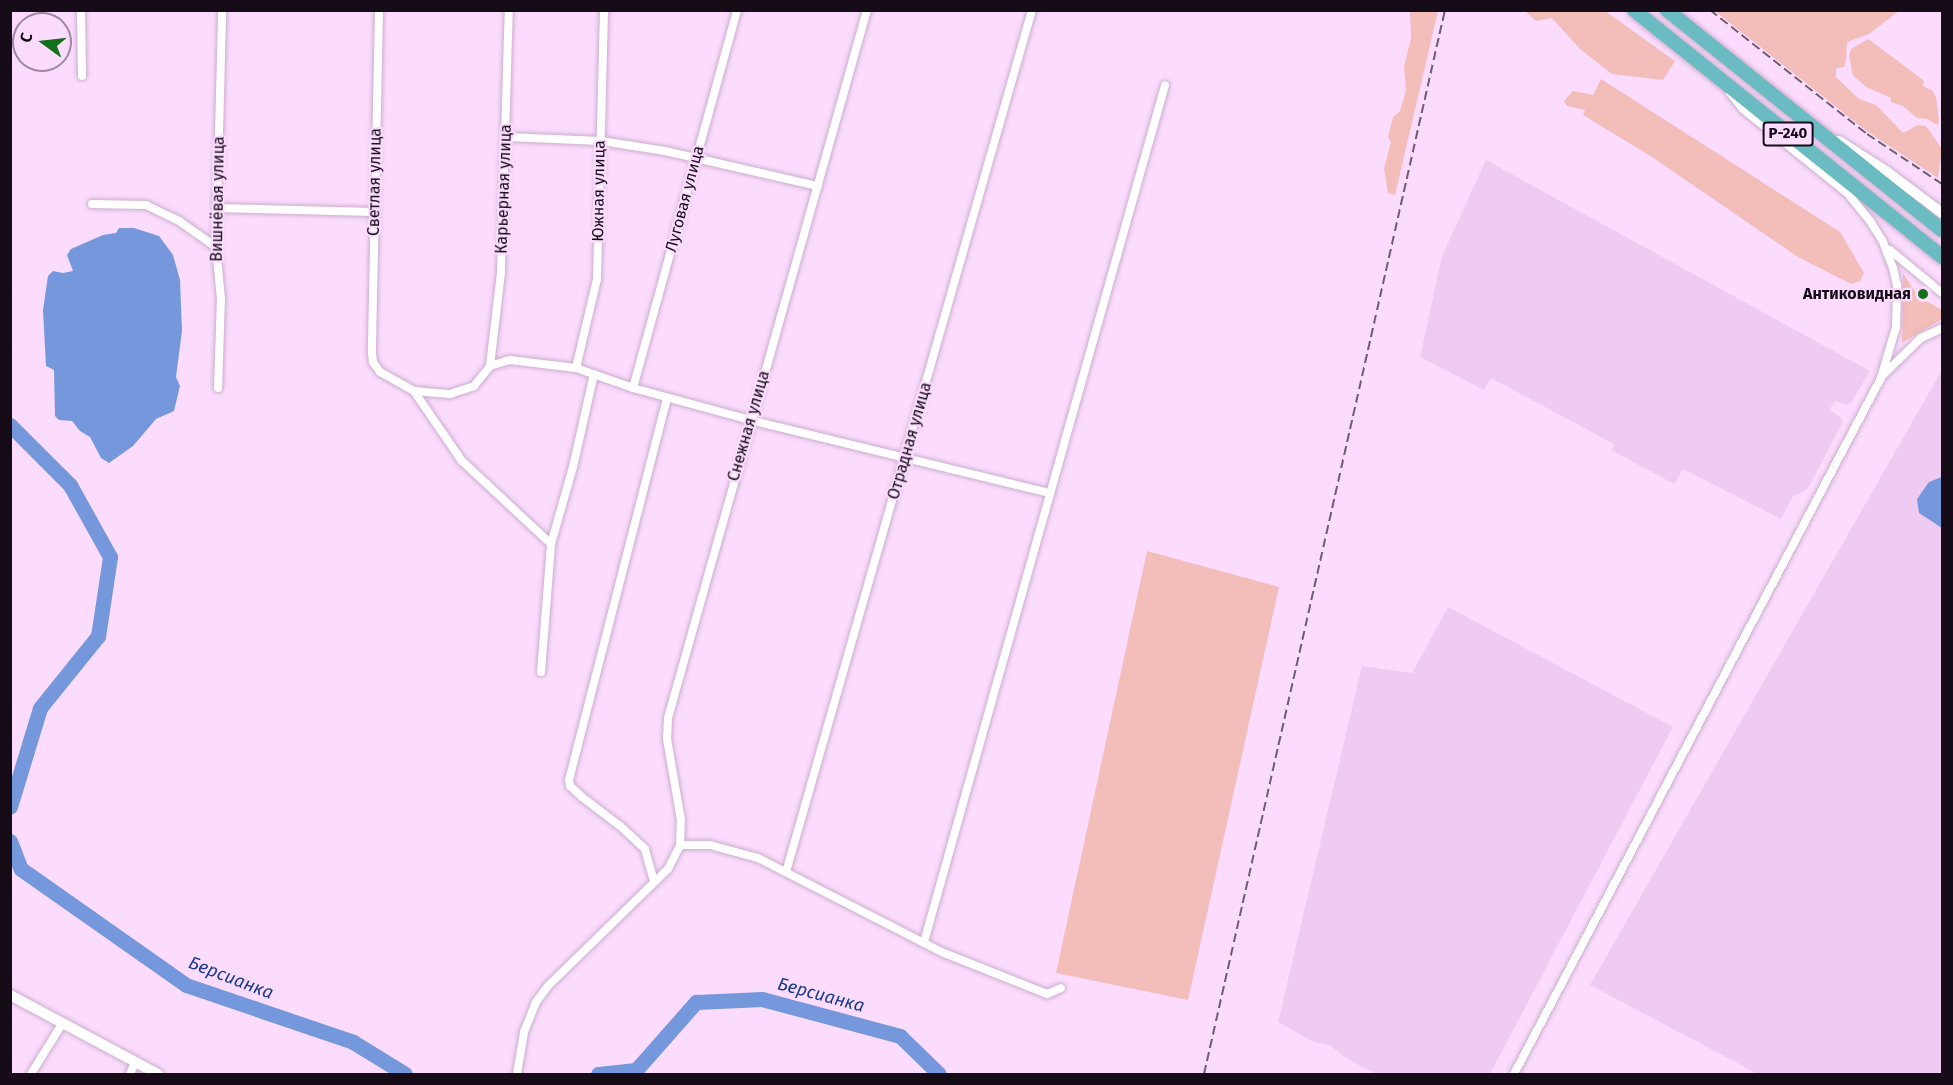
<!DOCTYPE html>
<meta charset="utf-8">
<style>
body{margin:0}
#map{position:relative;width:1953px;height:1085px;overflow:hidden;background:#fbdcfe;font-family:"Fira Sans",sans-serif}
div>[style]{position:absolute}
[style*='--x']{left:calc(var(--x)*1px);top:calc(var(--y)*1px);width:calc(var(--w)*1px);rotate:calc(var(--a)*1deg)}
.built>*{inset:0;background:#efcbf1}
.green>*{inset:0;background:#f3bdb9}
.water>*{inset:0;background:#7597dc}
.river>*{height:15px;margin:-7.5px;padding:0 7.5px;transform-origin:7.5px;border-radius:7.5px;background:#7597dc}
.roads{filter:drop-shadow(0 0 2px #ccaece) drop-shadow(0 0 2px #ccaece)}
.minor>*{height:8px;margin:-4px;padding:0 4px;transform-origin:4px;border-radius:4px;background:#fff}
.tertiary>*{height:10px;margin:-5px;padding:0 5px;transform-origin:5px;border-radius:5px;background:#fff}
.trunk>*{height:14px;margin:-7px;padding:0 7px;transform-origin:7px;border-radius:7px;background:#6bbbc3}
.rail>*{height:2px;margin-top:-1px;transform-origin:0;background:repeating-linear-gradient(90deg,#6f5d71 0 9px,transparent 0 13.5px)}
.dots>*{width:16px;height:16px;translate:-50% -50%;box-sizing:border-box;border:3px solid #fbdcfe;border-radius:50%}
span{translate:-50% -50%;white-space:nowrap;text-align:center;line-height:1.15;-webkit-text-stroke:4.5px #fbdcfe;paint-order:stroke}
.shield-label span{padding:2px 4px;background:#fbdcfe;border:2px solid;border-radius:4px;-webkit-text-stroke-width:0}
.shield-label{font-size:15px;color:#160c17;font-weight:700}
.street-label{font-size:16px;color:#160c17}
.poi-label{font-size:16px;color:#160c17;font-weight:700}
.right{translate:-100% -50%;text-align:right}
.water-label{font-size:18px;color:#193b8b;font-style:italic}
.frame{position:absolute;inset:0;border:12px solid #160c17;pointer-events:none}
.north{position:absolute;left:12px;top:12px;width:60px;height:60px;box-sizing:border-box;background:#fbdcfe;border:2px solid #9f89a2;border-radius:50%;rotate:285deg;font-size:16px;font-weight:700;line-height:24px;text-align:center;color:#160c17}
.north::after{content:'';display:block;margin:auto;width:21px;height:27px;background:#126f1b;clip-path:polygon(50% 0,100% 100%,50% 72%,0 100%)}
</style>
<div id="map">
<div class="built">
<div style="clip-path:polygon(1486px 160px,1870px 371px,1851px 403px,1847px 405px,1835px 401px,1829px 410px,1841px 417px,1843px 422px,1807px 490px,1793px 496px,1781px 519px,1683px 469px,1674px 484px,1611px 450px,1614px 444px,1491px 378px,1484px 390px,1420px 357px,1442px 256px)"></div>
<div style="clip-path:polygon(1942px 370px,1942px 1074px,1758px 1074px,1590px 985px)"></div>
<div style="clip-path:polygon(1448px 607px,1673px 727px,1490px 1074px,1376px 1074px,1344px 1057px,1330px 1045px,1314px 1042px,1278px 1022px,1362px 666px,1412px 673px)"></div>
</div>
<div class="green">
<div style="clip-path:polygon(1788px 10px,1899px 11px,1869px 34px,1847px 42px,1846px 60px,1844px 67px,1836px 68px,1836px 77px,1859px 99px,1876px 105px,1903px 133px,1918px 125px,1926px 126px,1942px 149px,1938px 178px,1868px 132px,1715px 11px)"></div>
<div style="clip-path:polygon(1410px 11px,1438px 11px,1395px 195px,1388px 193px,1384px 169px,1391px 142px,1388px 137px,1393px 117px,1400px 111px,1406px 91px,1404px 67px,1411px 38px)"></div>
<div style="clip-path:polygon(1525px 11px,1605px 11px,1675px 61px,1663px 80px,1612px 74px,1580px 49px,1552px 18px,1536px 21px)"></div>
<div style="clip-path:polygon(1868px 39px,1914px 73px,1924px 81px,1923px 86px,1933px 91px,1936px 97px,1939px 122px,1937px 125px,1927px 119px,1917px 118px,1903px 106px,1891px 102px,1891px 98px,1866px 87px,1853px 75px,1849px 56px,1851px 49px)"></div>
<div style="clip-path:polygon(1601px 79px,1840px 232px,1864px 273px,1860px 281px,1851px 284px,1798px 257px,1652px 157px,1583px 115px,1585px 110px,1567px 106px,1564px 101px,1573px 91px,1593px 95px)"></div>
<div style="clip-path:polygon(1903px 273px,1914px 290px,1928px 302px,1942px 310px,1942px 319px,1902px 343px)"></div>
<div style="clip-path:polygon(1147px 551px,1279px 587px,1188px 1000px,1056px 973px)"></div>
</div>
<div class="water">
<div style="clip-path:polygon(119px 228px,134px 228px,159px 236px,173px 255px,180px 280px,182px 331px,176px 377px,180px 386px,174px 411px,156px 419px,133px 446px,109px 463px,101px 458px,90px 437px,80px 431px,72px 421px,59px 420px,55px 416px,54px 370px,46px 366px,43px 310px,48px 276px,53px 271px,63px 273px,73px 271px,67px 255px,71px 249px,103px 235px,116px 233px)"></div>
<div style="clip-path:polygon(1942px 477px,1942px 528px,1919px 513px,1917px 499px,1929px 482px)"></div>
</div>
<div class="river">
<div style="--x:10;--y:425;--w:85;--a:45"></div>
<div style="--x:70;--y:485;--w:82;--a:60.9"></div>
<div style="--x:110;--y:557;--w:80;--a:98.6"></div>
<div style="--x:98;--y:636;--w:92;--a:128.9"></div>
<div style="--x:40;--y:708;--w:103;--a:106.9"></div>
<div style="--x:10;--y:841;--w:30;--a:69"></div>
<div style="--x:21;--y:869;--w:202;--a:35.1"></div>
<div style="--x:186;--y:985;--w:176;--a:18.8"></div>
<div style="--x:353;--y:1042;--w:61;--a:31.6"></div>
<div style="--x:598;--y:1074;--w:38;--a:-6"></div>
<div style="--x:636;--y:1070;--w:91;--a:-48.6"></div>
<div style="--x:696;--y:1002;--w:66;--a:-2.6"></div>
<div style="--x:762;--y:999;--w:143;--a:15"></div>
<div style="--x:900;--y:1036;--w:54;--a:44.3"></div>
</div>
<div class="roads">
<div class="minor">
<div style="--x:81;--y:10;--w:66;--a:89.1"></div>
<div style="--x:379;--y:10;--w:343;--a:91.2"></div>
<div style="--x:372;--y:353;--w:9;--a:84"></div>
<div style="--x:373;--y:362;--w:12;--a:55"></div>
<div style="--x:380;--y:372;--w:39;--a:29"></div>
<div style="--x:414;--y:391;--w:36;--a:5"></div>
<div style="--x:450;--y:394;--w:25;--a:-18"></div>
<div style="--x:474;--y:386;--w:26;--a:-51"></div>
<div style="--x:490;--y:366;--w:21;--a:-17"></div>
<div style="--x:510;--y:360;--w:66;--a:6.9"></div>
<div style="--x:576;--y:368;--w:60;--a:19.3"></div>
<div style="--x:633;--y:388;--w:121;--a:15.3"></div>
<div style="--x:750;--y:420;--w:309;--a:13.7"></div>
<div style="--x:507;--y:137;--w:94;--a:2.4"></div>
<div style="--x:601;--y:141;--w:65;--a:8.9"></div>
<div style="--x:665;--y:151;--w:157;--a:12.9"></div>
<div style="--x:92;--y:204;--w:54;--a:1.1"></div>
<div style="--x:146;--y:205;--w:37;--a:26"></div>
<div style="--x:179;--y:221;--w:45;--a:35.1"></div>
<div style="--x:217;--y:208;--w:157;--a:1.5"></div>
<div style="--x:1890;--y:250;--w:67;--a:39.6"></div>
<div style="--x:490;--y:366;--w:95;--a:-83.3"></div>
<div style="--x:501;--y:272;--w:262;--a:-88.3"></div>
<div style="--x:576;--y:368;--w:91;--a:-76.7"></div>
<div style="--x:597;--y:279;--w:269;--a:-88.5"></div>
<div style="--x:1881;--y:377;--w:56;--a:-44.3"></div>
<div style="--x:1921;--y:338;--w:23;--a:-25"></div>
<div style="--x:218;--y:388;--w:89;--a:-88.1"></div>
<div style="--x:221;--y:299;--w:52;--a:-95.5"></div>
<div style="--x:216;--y:247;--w:237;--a:-88.5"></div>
<div style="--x:633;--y:388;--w:392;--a:-74.6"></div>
<div style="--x:414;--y:391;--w:85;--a:55.6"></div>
<div style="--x:462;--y:461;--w:122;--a:43"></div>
<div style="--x:541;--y:672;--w:128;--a:-85.5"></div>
<div style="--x:551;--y:544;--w:80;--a:-74.1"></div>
<div style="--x:573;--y:467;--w:95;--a:-77.3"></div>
<div style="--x:680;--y:845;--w:25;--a:-88"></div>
<div style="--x:681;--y:820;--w:82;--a:-99.8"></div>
<div style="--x:667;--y:739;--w:21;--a:-87"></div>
<div style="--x:668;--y:718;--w:735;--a:-74.3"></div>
<div style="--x:786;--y:872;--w:896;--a:-74.07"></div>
<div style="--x:654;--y:881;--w:33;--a:-106"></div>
<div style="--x:645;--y:849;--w:34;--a:-137"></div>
<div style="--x:620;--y:826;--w:48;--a:-142.7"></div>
<div style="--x:582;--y:797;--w:16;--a:-137"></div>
<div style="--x:570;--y:786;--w:6;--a:-99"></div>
<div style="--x:569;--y:780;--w:394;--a:-75.6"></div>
<div style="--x:924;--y:942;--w:890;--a:-74.29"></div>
<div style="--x:31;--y:1074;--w:59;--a:-58.2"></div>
<div style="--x:130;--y:1074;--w:12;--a:-66"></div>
<div style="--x:517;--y:1074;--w:43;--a:-80.5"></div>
<div style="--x:524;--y:1032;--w:32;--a:-68"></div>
<div style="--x:536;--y:1002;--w:20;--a:-53"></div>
<div style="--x:548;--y:986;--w:168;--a:-44.3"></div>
<div style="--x:668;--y:869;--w:27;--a:-63"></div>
<div style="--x:680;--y:845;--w:30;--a:0"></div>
<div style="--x:710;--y:845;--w:50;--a:15.2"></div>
<div style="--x:758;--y:858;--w:209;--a:27.1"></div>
<div style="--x:944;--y:953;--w:111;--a:21.7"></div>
<div style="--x:1047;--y:994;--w:15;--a:-23"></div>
<div style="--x:1514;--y:1074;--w:787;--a:-62.2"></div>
<div style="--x:1881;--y:378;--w:53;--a:-73.6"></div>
<div style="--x:1896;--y:327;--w:42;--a:-88.6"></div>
<div style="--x:1897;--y:285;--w:17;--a:-103"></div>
<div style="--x:1893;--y:268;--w:30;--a:-111"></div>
<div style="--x:1882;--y:240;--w:22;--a:-122"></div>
<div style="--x:1870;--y:221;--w:36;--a:-129"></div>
<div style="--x:1847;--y:193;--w:134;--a:-141.1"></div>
<div style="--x:1743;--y:109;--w:21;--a:-129"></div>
</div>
<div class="tertiary">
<div style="--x:1839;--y:141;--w:56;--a:32.6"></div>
<div style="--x:1886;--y:171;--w:70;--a:36.9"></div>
<div style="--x:10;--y:995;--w:168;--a:28.1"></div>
</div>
<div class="trunk">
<div style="--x:1634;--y:10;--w:395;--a:38.7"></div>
<div style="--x:1667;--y:10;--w:352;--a:38.7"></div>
</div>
</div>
<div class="rail">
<div style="--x:1710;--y:10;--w:200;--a:38.3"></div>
<div style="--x:1867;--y:134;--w:90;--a:33.7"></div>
<div style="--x:1204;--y:1074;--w:1091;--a:-77.24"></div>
</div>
<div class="dots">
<div style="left:1923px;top:294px;background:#126f1b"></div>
</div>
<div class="shield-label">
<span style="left:1788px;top:134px">Р-240</span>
</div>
<div class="street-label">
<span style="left:375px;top:182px;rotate:-89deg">Светлая улица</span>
<span style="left:504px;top:189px;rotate:-88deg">Карьерная улица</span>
<span style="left:599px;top:191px;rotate:-89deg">Южная улица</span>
<span style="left:218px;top:199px;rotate:-89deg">Вишнёвая улица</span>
<span style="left:685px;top:199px;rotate:-75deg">Луговая улица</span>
<span style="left:749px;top:426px;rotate:-74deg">Снежная улица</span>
<span style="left:910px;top:441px;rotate:-74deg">Отрадная улица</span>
</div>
<div class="poi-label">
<span class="right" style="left:1911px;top:294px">Антиковидная</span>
</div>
<div class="water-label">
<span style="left:231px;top:978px;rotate:21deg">Берсианка</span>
<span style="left:821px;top:995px;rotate:15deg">Берсианка</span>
</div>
<div class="frame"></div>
<div class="north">С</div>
</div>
